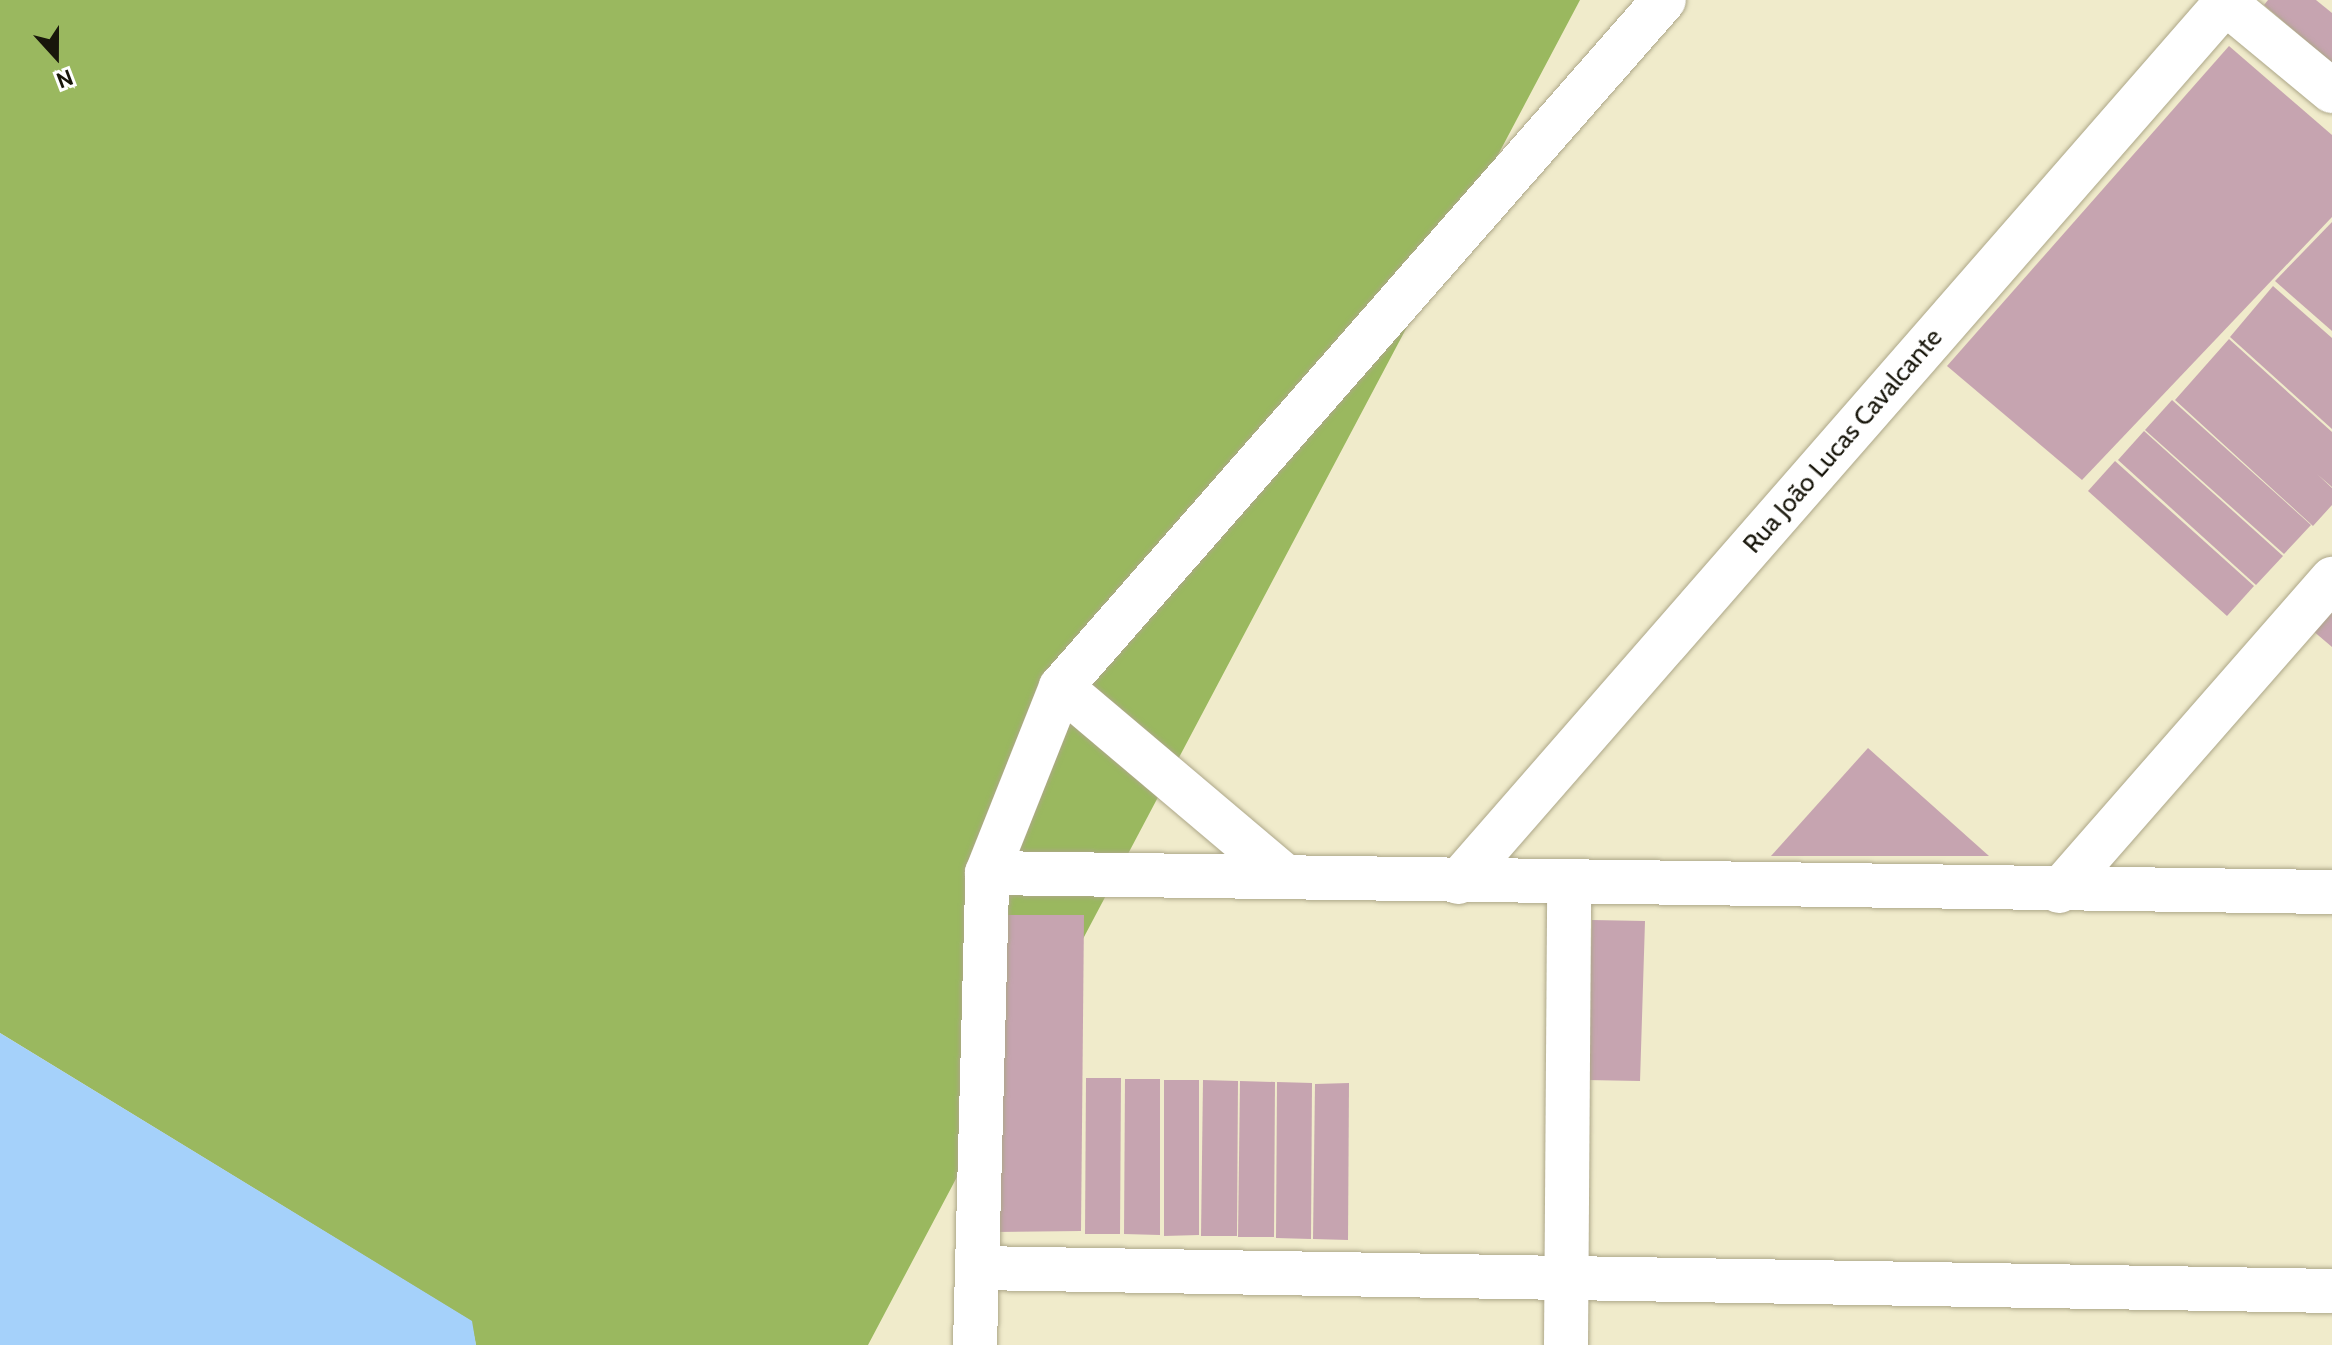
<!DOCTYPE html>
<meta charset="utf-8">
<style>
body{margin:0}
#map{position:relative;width:2332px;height:1345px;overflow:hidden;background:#f0ebcb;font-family:Cabin,sans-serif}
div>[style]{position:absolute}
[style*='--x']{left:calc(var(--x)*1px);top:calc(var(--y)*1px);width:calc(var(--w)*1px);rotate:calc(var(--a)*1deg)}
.forest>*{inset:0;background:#9ab85f}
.water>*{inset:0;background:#a5d1fa}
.building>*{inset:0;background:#c6a4b0}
.roads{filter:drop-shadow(0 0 2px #ada789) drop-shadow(0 0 2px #ada789)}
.street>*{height:44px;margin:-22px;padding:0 22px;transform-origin:22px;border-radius:22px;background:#fff}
span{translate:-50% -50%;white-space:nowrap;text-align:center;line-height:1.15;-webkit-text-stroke:7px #fff;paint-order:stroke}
.street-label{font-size:26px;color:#18160b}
.north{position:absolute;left:16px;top:16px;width:80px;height:80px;-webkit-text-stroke:6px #fff;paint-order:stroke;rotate:159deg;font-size:22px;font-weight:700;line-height:32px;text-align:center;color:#18160b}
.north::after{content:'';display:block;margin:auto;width:28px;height:36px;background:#18160b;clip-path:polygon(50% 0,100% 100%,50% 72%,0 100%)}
</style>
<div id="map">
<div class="forest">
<div style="clip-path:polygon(0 0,1580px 0,868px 1345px,476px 1345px,471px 1321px,0 1033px)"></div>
</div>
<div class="water">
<div style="clip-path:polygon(0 1033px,472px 1321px,476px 1345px,0 1345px)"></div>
</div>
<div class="building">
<div style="clip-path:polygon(2268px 0,2316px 0,2332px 13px,2332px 63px,2264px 5px)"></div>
<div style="clip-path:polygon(2229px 46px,2332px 135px,2332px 217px,2082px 480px,1947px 366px)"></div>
<div style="clip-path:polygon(2332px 222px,2332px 331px,2275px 281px)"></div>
<div style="clip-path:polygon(2273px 286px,2332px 338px,2332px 429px,2230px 337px)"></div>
<div style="clip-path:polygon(2229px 339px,2332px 432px,2332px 487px,2317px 474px,2332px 488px,2332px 505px,2313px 526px,2175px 400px)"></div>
<div style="clip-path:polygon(2172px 400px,2311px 525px,2284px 554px,2145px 430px)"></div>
<div style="clip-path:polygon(2144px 431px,2283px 556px,2256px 585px,2118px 460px)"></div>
<div style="clip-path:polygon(2115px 461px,2254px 586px,2227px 616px,2088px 491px)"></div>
<div style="clip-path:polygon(2332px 608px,2332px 647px,2312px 630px)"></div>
<div style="clip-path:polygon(1868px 748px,1989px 856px,1771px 856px)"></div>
<div style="clip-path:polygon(997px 915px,1084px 915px,1081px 1231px,995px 1232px)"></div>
<div style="clip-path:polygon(1592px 920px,1645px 921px,1640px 1081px,1587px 1080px)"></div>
<div style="clip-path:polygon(1086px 1078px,1121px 1078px,1120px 1234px,1085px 1234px)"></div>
<div style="clip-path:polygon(1125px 1079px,1160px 1079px,1160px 1235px,1124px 1234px)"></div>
<div style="clip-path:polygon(1164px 1080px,1199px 1080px,1199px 1235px,1164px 1236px)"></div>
<div style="clip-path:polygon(1203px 1080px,1238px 1081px,1237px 1236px,1201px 1236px)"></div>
<div style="clip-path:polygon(1240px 1081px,1275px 1082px,1274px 1237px,1238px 1237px)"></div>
<div style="clip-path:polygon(1277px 1082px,1312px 1083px,1311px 1239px,1276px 1238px)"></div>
<div style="clip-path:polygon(1349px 1083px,1348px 1240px,1313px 1239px,1315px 1084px)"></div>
</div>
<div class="roads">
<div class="street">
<div style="--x:2222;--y:0;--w:143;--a:39.6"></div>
<div style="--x:1061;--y:687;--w:289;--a:40.2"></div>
<div style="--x:987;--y:873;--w:1345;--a:0.81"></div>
<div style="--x:1458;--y:882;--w:1171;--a:-48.88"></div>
<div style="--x:2059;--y:891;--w:415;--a:-48.8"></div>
<div style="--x:977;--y:1268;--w:1355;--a:0.97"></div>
<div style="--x:975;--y:1345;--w:472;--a:-88.5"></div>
<div style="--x:987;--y:873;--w:200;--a:-68.3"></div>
<div style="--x:1061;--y:687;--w:914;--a:-48.73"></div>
<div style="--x:1566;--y:1345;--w:459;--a:-89.6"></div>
</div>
</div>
<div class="street-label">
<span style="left:1843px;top:441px;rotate:-49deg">Rua João Lucas Cavalcante</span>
</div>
<div class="north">N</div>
</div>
